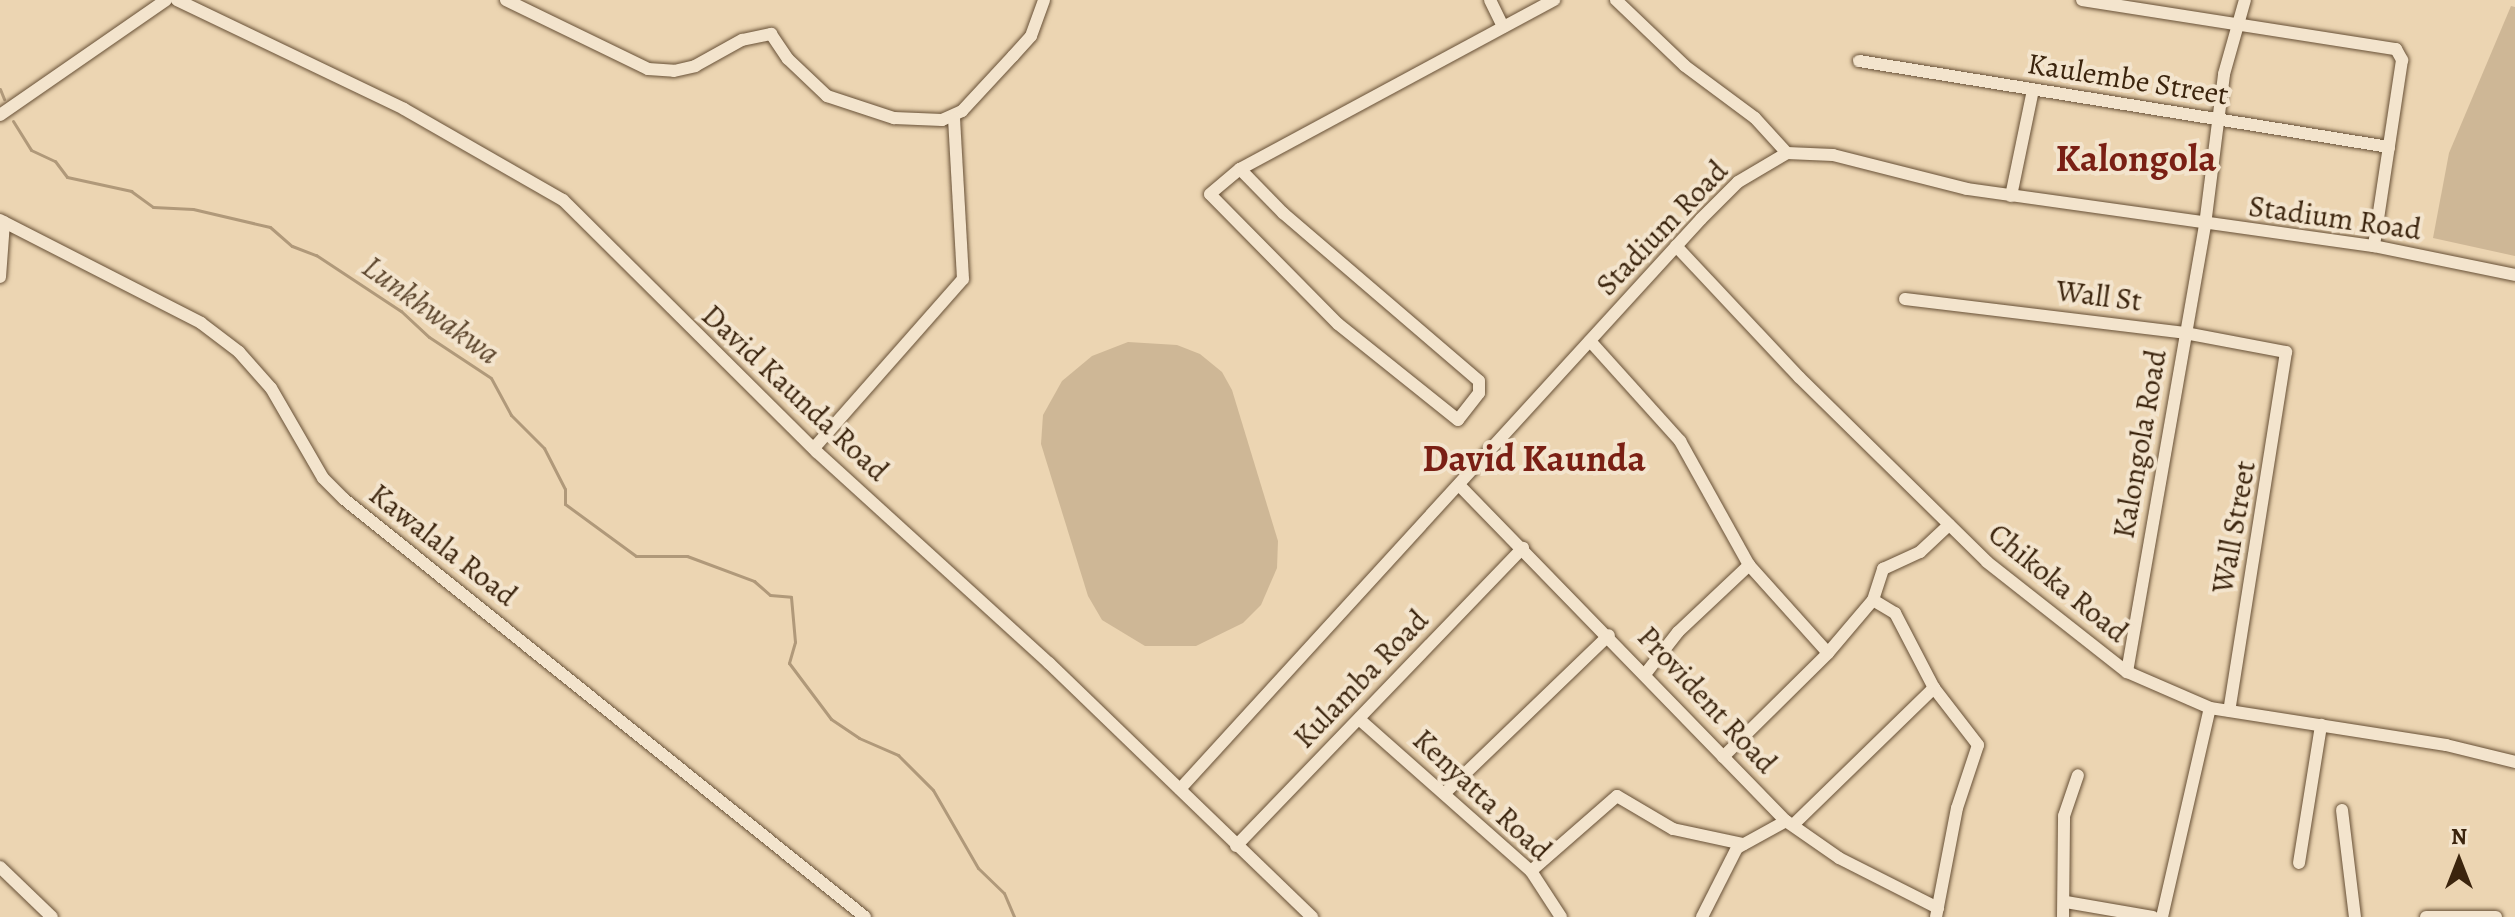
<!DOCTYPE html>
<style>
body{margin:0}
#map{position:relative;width:2515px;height:917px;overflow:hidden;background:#ecd5b2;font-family:Alegreya,serif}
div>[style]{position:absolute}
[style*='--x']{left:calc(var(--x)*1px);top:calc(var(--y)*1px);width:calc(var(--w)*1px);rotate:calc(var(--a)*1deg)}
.green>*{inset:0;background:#ceb796}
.stream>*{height:3px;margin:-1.5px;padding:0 1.5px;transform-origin:1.5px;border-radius:1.5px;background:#b0997a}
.roads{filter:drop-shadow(0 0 2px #675036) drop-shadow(0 0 2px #675036)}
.minor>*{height:12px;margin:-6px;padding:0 6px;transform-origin:6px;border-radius:6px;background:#f3e4cd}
span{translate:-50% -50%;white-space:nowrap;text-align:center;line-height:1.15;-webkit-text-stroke:8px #f3e4cd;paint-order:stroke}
.street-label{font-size:30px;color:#3b240d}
.water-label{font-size:32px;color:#5e472e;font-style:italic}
.district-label{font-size:38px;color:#7a1f14;font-weight:700}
.north{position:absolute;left:2419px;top:821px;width:80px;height:80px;-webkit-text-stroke:6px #f3e4cd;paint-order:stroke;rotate:0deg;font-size:22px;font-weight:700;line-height:32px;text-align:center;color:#3b240d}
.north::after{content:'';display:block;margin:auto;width:28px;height:36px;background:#3b240d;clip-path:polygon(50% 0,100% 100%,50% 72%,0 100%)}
</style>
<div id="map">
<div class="green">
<div style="clip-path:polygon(2511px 6px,2515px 7px,2515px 256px,2433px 238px,2449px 153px)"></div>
<div style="clip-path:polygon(1128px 342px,1177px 345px,1200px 354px,1222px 372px,1232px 390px,1278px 541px,1277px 568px,1261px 605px,1243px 623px,1196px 646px,1145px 646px,1102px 620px,1088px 596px,1041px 444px,1043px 415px,1062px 381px,1092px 356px)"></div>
</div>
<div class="stream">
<div style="--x:0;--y:89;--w:11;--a:68"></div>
<div style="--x:13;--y:121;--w:34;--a:58"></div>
<div style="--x:31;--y:150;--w:26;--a:25"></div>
<div style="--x:55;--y:161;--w:20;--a:53"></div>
<div style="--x:67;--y:177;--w:66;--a:12.3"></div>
<div style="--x:131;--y:191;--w:27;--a:36"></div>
<div style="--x:153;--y:207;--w:40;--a:2.9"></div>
<div style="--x:193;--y:209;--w:79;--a:13.2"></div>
<div style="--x:270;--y:227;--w:29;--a:41"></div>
<div style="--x:292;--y:246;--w:26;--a:21"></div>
<div style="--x:316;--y:255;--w:102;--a:33.4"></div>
<div style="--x:401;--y:311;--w:38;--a:43"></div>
<div style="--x:429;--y:337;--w:74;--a:33.5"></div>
<div style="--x:491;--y:378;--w:42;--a:61.6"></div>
<div style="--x:511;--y:415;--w:47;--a:45"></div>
<div style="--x:544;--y:448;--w:46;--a:62.9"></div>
<div style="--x:565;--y:489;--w:15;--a:90"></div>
<div style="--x:565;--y:504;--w:88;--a:36.2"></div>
<div style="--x:636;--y:556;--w:51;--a:0"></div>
<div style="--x:687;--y:556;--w:72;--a:20.5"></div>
<div style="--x:754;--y:581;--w:21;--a:41"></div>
<div style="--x:770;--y:595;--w:21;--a:5"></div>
<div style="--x:791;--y:597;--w:45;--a:84.9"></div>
<div style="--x:795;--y:642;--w:22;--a:106"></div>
<div style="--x:789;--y:663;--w:70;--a:53.1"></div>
<div style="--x:831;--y:719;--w:34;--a:34"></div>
<div style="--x:859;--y:738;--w:43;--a:23.6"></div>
<div style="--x:898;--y:755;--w:49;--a:45"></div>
<div style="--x:933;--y:790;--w:90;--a:60"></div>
<div style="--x:978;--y:868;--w:36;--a:44"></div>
<div style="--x:1004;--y:893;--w:26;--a:67"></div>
</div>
<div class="roads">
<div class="minor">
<div style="--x:177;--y:0;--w:252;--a:25.6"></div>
<div style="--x:404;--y:109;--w:183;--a:29.8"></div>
<div style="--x:563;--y:200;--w:358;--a:44.8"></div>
<div style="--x:817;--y:452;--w:314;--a:42.3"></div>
<div style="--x:1049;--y:663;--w:366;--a:44"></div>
<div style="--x:506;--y:0;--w:158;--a:25.9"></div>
<div style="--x:648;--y:69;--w:26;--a:4"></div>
<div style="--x:674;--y:71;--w:22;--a:-13"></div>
<div style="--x:695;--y:66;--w:54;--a:-29"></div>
<div style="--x:742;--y:40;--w:30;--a:-12"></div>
<div style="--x:771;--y:34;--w:30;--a:56"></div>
<div style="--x:788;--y:59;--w:54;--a:43.5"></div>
<div style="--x:827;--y:96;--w:71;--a:18.2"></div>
<div style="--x:894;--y:118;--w:48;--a:2.4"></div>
<div style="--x:942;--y:120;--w:22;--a:-24"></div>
<div style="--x:962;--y:111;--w:75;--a:-47.2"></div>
<div style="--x:1013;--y:56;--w:27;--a:-48"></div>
<div style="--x:1031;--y:36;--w:38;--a:-70"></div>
<div style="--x:1490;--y:0;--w:30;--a:64"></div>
<div style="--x:1616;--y:0;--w:95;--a:43.7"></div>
<div style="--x:1685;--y:66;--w:87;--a:36.6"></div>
<div style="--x:1755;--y:118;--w:47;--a:47.6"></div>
<div style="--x:2082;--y:0;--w:318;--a:8.9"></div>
<div style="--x:2396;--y:49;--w:13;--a:61"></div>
<div style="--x:2402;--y:60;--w:188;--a:98.6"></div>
<div style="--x:1859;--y:61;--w:537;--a:9.22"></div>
<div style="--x:0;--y:115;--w:202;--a:-34.7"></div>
<div style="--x:1240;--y:169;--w:62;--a:45.7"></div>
<div style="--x:1283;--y:213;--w:258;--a:40.6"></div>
<div style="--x:1479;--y:381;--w:12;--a:90"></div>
<div style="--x:1479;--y:393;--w:34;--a:128"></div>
<div style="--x:1458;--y:420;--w:154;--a:-141.3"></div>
<div style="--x:1338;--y:324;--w:182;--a:-134.6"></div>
<div style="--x:1210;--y:194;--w:39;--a:-40"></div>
<div style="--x:1240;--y:169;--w:357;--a:-28.3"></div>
<div style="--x:2011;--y:196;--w:108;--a:-78.3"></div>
<div style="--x:0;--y:220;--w:226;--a:27.1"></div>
<div style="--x:201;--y:323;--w:48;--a:37.3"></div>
<div style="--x:239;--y:352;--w:48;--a:48.4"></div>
<div style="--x:271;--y:388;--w:104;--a:60"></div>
<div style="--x:323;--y:478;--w:30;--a:45"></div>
<div style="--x:344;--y:499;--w:668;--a:38.74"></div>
<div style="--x:1676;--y:246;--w:180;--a:46.8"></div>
<div style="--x:1799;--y:377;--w:264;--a:44.5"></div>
<div style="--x:1987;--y:562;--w:178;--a:38.2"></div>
<div style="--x:2127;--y:672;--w:90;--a:23.4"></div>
<div style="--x:2210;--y:708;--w:239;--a:8.9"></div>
<div style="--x:2446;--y:745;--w:71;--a:13.8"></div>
<div style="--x:0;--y:277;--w:55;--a:-85.8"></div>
<div style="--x:1905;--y:299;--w:282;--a:6.9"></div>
<div style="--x:2185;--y:333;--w:103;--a:10.7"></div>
<div style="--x:2286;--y:352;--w:363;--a:99"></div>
<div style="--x:1590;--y:341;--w:135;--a:48"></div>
<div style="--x:1680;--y:441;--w:142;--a:60.9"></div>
<div style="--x:1749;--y:565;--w:118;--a:48.1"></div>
<div style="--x:814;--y:448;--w:225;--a:-48.6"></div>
<div style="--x:963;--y:279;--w:161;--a:-93.2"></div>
<div style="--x:1459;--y:485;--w:469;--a:45.8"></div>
<div style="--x:1786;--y:821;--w:65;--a:34.9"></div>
<div style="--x:1839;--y:858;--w:111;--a:26.8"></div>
<div style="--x:1873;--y:600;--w:26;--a:31"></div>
<div style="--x:1895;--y:613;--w:85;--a:62.5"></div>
<div style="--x:1934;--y:688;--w:72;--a:52.3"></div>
<div style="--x:1978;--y:745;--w:66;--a:108.4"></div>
<div style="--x:1957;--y:808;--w:111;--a:100.9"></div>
<div style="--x:2127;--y:672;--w:454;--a:-80.1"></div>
<div style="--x:2205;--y:225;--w:152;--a:-82.8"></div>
<div style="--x:2224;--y:74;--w:77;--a:-74.2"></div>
<div style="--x:1646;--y:673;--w:52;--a:-52"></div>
<div style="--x:1678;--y:632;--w:98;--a:-43.3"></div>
<div style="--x:1359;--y:719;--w:230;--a:41.5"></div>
<div style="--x:1531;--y:871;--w:55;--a:56.9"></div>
<div style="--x:1723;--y:757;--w:148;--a:-44.7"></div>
<div style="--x:1828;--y:653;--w:70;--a:-49.7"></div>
<div style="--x:1873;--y:600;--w:33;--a:-72"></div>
<div style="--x:1883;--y:569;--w:41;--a:-24.7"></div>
<div style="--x:1920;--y:552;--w:40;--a:-43"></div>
<div style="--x:1180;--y:789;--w:772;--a:-47.57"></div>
<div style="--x:1701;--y:219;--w:52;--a:-45"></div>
<div style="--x:1738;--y:182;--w:57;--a:-30.6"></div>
<div style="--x:1787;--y:153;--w:46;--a:2.5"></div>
<div style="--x:1833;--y:155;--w:138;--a:14.2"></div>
<div style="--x:1967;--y:189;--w:411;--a:8"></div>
<div style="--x:2374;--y:246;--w:144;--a:11.6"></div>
<div style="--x:1446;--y:792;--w:226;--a:-43.9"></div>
<div style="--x:2342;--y:810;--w:108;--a:83.1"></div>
<div style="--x:1793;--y:825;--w:197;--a:-44.2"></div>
<div style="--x:1236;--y:846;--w:414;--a:-46.1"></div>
<div style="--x:2299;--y:863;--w:140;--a:-80.9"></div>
<div style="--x:0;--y:867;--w:72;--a:43.9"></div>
<div style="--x:1531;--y:871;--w:114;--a:-41.1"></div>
<div style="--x:1617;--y:796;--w:65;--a:30.5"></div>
<div style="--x:1673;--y:829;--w:72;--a:12.1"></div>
<div style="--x:2066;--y:902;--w:88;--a:9.8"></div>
<div style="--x:1702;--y:917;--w:77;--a:-63.1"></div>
<div style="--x:1737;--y:848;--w:56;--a:-28.9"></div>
<div style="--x:2063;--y:917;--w:101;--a:-89.4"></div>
<div style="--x:2064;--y:816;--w:43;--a:-71.1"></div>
<div style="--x:2162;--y:917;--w:214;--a:-77.1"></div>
<div style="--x:2426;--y:917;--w:70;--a:0"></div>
</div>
</div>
<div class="street-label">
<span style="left:2128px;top:79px;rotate:9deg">Kaulembe Street</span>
<span style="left:2335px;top:218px;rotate:8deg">Stadium Road</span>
<span style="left:1662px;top:228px;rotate:-46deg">Stadium Road</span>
<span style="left:2099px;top:296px;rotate:7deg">Wall St</span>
<span style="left:795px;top:393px;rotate:43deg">David Kaunda Road</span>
<span style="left:2140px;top:444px;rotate:-80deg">Kalongola Road</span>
<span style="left:2234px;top:527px;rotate:-80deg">Wall Street</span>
<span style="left:443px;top:545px;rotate:38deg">Kawalala Road</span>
<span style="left:2058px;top:583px;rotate:39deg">Chikoka Road</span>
<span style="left:1361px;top:679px;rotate:-46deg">Kulamba Road</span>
<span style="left:1707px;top:700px;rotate:47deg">Provident Road</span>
<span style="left:1482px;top:795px;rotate:43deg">Kenyatta Road</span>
</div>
<div class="water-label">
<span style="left:431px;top:310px;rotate:36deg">Lunkhwakwa</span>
</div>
<div class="district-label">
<span style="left:2136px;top:159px">Kalongola</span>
<span style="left:1534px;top:459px">David Kaunda</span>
</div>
<div class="north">N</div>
</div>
